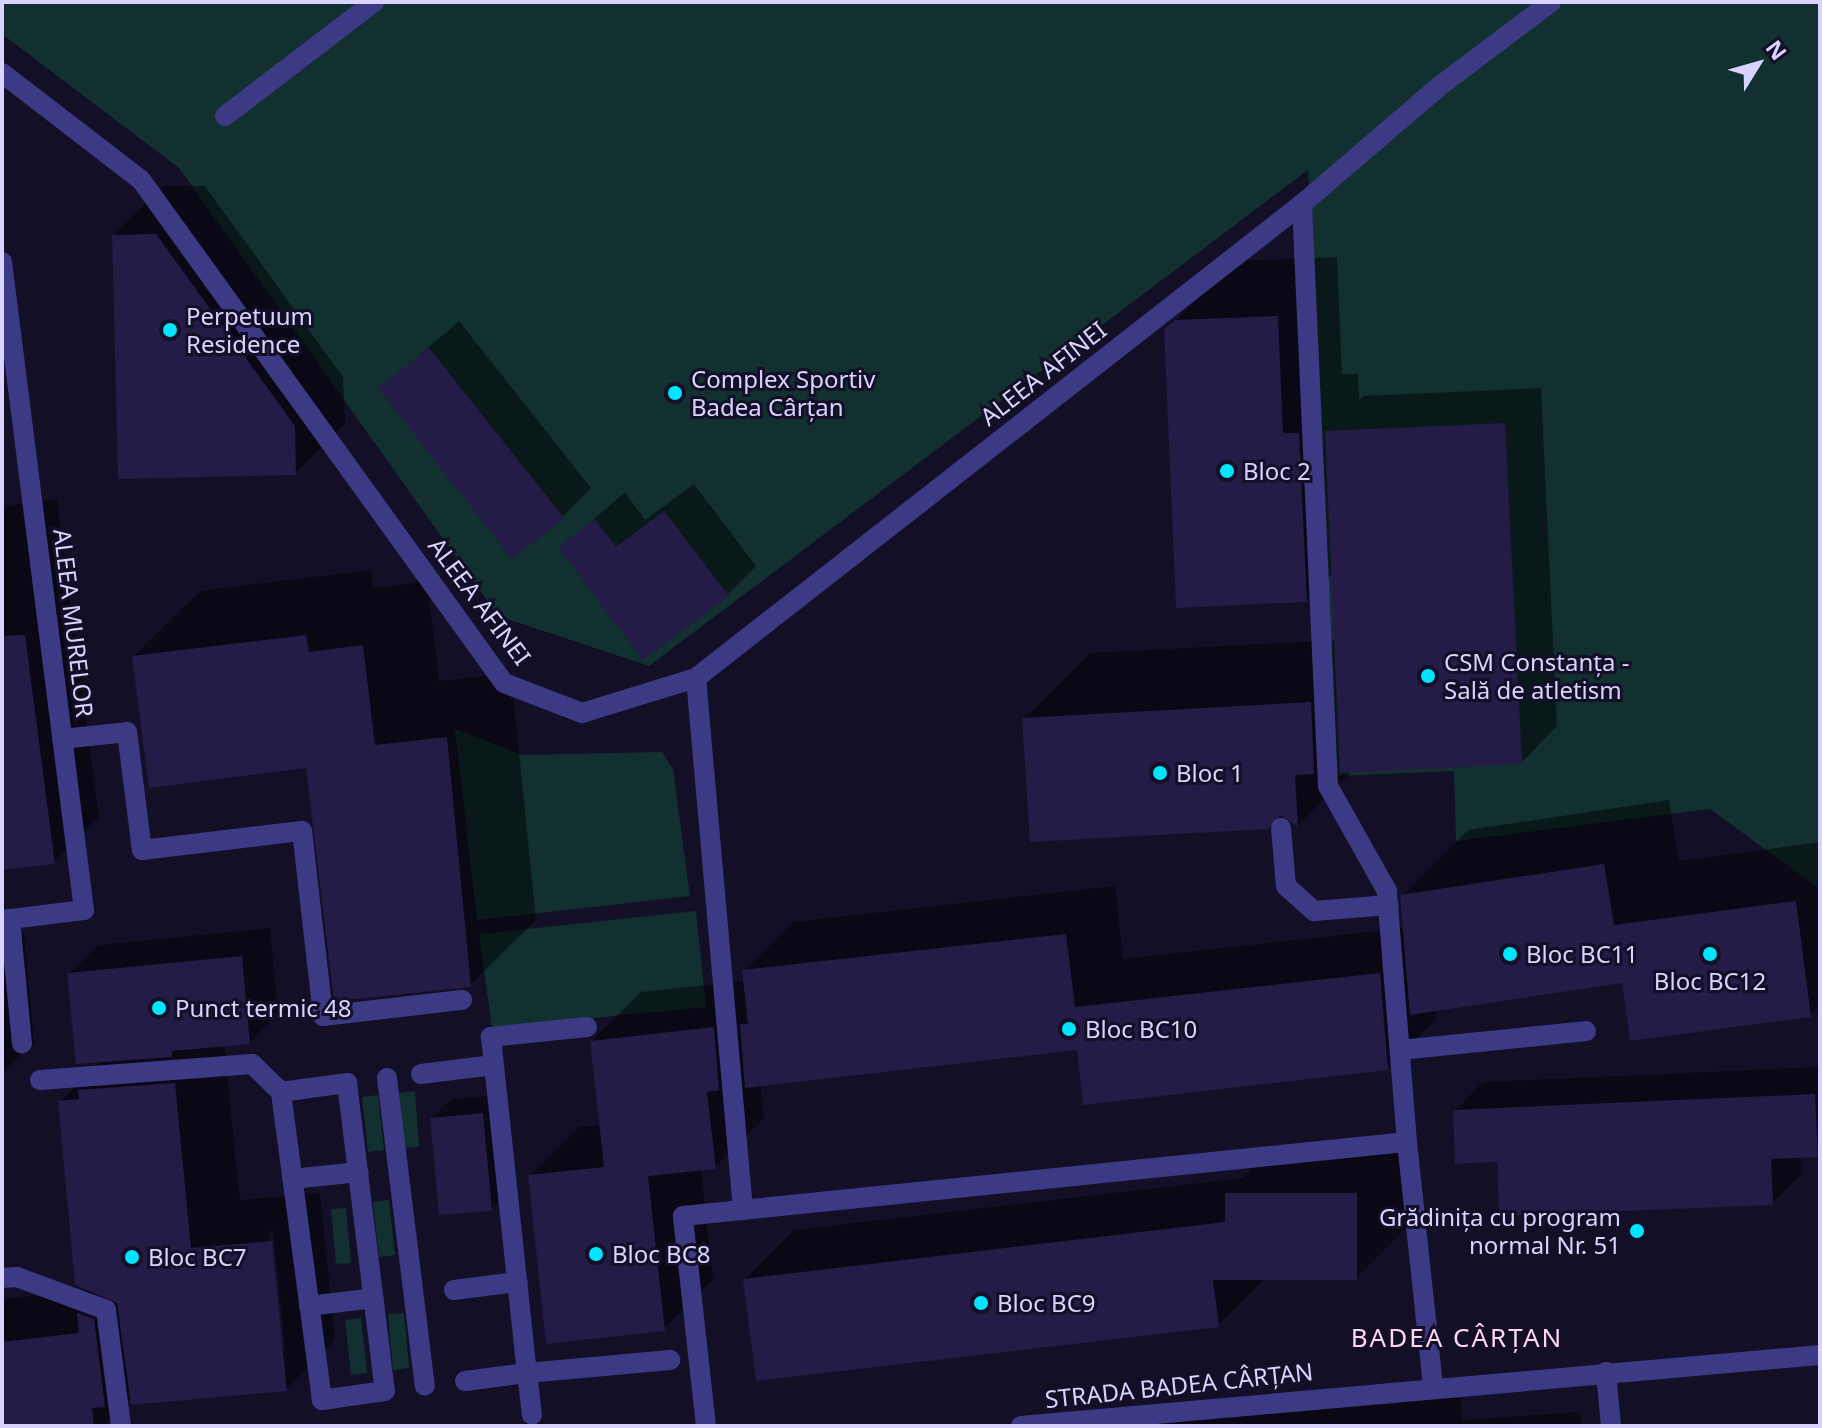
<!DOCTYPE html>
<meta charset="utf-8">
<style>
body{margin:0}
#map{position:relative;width:1822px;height:1428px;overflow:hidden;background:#130f26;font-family:"Noto Sans",sans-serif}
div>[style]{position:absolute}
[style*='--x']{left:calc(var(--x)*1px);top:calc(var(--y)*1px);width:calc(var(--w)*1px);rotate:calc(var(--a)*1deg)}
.green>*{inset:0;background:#12302f}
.shadow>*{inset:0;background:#0007}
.building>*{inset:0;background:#241b47}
.service>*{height:20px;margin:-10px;padding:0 10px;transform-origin:10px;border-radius:10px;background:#3d3a85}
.pedestrian>*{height:20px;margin:-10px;padding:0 10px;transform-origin:10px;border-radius:10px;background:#3d3a85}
.minor>*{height:20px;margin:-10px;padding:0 10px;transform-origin:10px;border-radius:10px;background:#3d3a85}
.tertiary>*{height:20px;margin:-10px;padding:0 10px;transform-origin:10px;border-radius:10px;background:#3d3a85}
.dots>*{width:22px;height:22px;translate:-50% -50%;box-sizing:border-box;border:4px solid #130f26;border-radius:50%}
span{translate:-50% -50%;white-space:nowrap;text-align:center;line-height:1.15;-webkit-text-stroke:6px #130f26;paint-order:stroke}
.poi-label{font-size:24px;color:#d9d4ff}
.left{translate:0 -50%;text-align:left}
.right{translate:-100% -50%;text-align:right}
.street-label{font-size:24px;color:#d9d4ff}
.neighbourhood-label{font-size:26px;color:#ffd6f0;letter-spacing:2px}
.frame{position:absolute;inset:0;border:4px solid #d9d4ff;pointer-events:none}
.north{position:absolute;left:1718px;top:24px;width:80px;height:80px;-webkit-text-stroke:6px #130f26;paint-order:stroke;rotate:53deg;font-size:22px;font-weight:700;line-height:32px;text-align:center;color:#d9d4ff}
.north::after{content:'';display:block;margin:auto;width:28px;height:36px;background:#d9d4ff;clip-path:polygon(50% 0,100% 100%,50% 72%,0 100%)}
</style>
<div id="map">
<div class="green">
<div style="clip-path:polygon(2px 2px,1820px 2px,1820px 889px,1710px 809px,1456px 841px,1454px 771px,1337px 776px,1308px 170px,649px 666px,498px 616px,179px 168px,2px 34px)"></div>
<div style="clip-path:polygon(455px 729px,522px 755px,662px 752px,673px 769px,690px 896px,477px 920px)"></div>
<div style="clip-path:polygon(696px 911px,706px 1007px,492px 1028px,479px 934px)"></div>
<div style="clip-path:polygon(415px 1091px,419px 1147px,404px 1148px,399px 1093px)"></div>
<div style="clip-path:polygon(378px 1095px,384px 1150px,368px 1152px,362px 1097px)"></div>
<div style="clip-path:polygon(389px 1200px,395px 1255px,379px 1257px,373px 1202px)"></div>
<div style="clip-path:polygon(346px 1208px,351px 1263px,336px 1264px,331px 1209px)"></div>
<div style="clip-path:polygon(404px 1313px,409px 1368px,393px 1370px,388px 1314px)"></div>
<div style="clip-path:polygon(361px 1318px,367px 1373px,351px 1375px,345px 1320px)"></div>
</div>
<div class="shadow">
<div style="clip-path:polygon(163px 186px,205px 186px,343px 377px,345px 424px,296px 473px,114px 235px)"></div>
<div style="clip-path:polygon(1337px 257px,1342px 374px,1358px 374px,1359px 400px,1364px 396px,1541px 388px,1557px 726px,1521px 763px,1353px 770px,1298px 825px,1281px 813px,1024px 719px,1090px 653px,1336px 640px,1334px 573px,1306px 600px,1166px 330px,1236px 261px)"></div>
<div style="clip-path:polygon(459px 321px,591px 488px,562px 517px,381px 388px)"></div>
<div style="clip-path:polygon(694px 484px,756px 566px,727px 595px,561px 548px,625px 492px,645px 520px)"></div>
<div style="clip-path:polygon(57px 499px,99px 817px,54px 862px,2px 868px,2px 506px)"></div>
<div style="clip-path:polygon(371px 570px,373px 588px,427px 581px,439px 681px,511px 673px,536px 920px,470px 985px,308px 766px,134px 656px,200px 591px)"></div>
<div style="clip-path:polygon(1669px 800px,1679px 861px,1820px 842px,1820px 1006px,1810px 1015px,1624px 981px,1436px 1010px,1436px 1019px,1387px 1068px,1078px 1048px,760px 1084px,764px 1118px,715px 1167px,701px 1168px,713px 1280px,664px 1329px,530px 1176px,579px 1127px,601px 1125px,592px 1041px,641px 992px,745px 981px,744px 971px,793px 922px,1115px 886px,1123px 959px,1405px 928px,1402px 896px,1468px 830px)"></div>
<div style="clip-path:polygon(evenodd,270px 928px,278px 1013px,250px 1042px,224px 1044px,240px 1200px,320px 1193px,335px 1340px,286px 1389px,132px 1397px,103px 1426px,2px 1426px,2px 1299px,91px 1289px,60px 1102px,102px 1060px,69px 974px,98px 945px,270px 928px,269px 1231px,273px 1231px,285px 1348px,281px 1348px,269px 1231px)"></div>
<div style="clip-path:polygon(24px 934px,34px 1042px,2px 1074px,2px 936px)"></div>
<div style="clip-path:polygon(1820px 1067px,1820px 1152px,1800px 1155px,1801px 1174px,1772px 1203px,1499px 1160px,1455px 1111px,1483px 1082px)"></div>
<div style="clip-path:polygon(501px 1095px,511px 1189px,491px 1209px,432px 1118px,451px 1099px)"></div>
<div style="clip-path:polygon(1276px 1145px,1405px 1145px,1405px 1229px,1356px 1278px,1265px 1278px,1218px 1325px,745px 1279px,794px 1230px,1243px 1178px)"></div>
<div style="clip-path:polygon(1459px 1388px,1462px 1420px,1580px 1412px,1581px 1426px,1112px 1426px)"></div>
</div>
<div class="building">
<div style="clip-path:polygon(156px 234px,295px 426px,296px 475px,118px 479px,112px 235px)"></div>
<div style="clip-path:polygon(1278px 316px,1283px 433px,1299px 433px,1307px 602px,1176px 608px,1164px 329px,1175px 320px)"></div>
<div style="clip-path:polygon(429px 348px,564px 518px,512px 559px,378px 388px)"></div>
<div style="clip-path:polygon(1505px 423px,1522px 764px,1340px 773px,1325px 431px)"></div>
<div style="clip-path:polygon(664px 511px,729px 596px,643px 660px,558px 547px,595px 519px,616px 547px)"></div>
<div style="clip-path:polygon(25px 635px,55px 864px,2px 870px,2px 636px)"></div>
<div style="clip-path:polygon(306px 635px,309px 652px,363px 645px,375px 745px,447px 737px,471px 987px,334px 1001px,306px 768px,149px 788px,132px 656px)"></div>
<div style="clip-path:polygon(1311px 702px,1314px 774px,1295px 775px,1298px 827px,1281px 815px,1268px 829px,1030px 842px,1022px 718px)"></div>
<div style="clip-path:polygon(1604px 864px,1614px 925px,1796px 901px,1811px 1017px,1630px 1041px,1622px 983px,1410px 1015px,1400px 895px)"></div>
<div style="clip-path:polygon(1066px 934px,1075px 1007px,1380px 973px,1388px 1070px,1083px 1105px,1077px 1050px,745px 1088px,740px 1024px,748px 1024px,742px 970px)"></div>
<div style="clip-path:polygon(242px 956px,250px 1044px,172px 1051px,172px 1057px,76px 1064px,67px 973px)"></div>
<div style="clip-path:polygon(714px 1027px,719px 1090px,707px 1092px,716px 1169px,648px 1176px,665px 1331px,546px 1344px,528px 1175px,604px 1167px,590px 1041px)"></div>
<div style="clip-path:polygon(175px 1083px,191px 1248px,272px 1241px,287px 1391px,131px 1405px,117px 1303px,75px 1285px,58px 1101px,79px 1099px,78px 1090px)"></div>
<div style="clip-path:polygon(1815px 1094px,1818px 1157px,1771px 1159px,1773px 1205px,1499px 1216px,1497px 1162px,1455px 1164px,1453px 1110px)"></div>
<div style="clip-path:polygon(483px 1113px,492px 1211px,439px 1215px,430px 1118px)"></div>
<div style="clip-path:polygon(1225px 1193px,1357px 1193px,1357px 1280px,1213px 1280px,1219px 1327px,756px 1381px,743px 1279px,1225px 1222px)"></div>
<div style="clip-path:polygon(77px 1313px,94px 1319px,105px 1407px,92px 1408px,94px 1426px,2px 1426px,2px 1342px,79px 1333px)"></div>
</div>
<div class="service">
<div style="--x:225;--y:116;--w:188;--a:-37.4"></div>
<div style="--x:62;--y:739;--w:65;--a:-6.1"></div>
<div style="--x:127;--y:732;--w:119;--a:82.8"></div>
<div style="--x:142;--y:850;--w:161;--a:-6.8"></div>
<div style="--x:302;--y:831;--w:186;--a:83.5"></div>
<div style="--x:323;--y:1016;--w:140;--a:-6.6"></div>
<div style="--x:1281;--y:828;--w:58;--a:85.1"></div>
<div style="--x:1286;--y:886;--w:38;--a:42"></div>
<div style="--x:1314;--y:911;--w:75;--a:-4.6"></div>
<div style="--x:10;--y:919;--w:125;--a:84.5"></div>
<div style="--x:1400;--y:1050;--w:187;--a:-5.8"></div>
<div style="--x:1407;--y:1142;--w:252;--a:-94.6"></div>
<div style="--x:1387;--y:891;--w:120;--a:-119.3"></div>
<div style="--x:1328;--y:786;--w:583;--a:-92.56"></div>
<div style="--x:1302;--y:204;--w:183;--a:-40.6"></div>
<div style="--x:1441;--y:85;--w:138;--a:-37"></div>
<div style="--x:2;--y:1278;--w:15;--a:-4"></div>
<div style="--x:17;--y:1277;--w:95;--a:20.3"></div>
<div style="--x:106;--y:1310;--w:117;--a:82.6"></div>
</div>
<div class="pedestrian">
<div style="--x:587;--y:1027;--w:97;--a:174.1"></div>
<div style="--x:491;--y:1037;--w:338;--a:83.9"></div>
<div style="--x:527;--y:1373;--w:144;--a:-5.2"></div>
<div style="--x:421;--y:1074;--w:73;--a:-7.1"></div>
<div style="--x:387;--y:1078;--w:310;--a:83"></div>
<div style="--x:40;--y:1080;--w:213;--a:-4.3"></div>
<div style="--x:252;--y:1064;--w:40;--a:44"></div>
<div style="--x:347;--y:1083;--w:310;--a:83"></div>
<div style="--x:385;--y:1391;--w:64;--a:171.9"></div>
<div style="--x:322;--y:1400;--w:311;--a:-97.6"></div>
<div style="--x:281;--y:1092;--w:67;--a:-7.8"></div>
<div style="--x:292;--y:1179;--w:67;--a:-6"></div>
<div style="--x:454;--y:1290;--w:64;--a:-7.2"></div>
<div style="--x:309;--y:1306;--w:65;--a:-7"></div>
<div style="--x:465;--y:1381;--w:63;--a:-7.4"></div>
<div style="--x:527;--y:1373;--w:42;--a:83.2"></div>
</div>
<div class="minor">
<div style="--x:2;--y:73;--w:175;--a:37.6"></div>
<div style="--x:141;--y:180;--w:620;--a:54.18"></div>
<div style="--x:504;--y:683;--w:84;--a:21"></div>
<div style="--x:582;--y:713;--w:119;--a:-17.1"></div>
<div style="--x:696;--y:678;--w:769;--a:-38.03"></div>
<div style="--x:2;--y:262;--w:653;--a:82.79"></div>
<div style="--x:84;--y:910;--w:83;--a:173"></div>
<div style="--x:696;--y:678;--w:534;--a:84.95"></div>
<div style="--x:1606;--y:1372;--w:54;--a:84.7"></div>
<div style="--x:706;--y:1426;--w:211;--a:-96.3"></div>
<div style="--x:683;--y:1216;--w:728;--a:-5.84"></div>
<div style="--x:1407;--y:1142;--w:245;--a:83.9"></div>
</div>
<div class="tertiary">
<div style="--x:1021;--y:1426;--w:802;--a:-5.08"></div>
</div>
<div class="dots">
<div style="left:170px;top:330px;background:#00e5ff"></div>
<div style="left:675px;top:393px;background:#00e5ff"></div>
<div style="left:1227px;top:471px;background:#00e5ff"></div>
<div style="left:1428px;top:676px;background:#00e5ff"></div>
<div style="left:1160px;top:773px;background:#00e5ff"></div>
<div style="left:1510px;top:954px;background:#00e5ff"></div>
<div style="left:1710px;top:954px;background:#00e5ff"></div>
<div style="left:159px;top:1008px;background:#00e5ff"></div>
<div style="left:1069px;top:1029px;background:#00e5ff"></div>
<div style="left:1637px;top:1231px;background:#00e5ff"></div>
<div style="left:596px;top:1254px;background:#00e5ff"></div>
<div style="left:132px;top:1257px;background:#00e5ff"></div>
<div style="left:981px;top:1303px;background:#00e5ff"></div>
</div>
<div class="poi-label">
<span class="left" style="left:186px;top:330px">Perpetuum<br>Residence</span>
<span class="left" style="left:691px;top:393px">Complex Sportiv<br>Badea Cârțan</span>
<span class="left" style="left:1243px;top:471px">Bloc 2</span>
<span class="left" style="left:1444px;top:676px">CSM Constanța -<br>Sală de atletism</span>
<span class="left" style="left:1176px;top:773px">Bloc 1</span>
<span class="left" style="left:1526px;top:954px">Bloc BC11</span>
<span style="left:1710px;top:981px">Bloc BC12</span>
<span class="left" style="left:175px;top:1008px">Punct termic 48</span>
<span class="left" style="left:1085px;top:1029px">Bloc BC10</span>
<span class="right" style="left:1621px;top:1231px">Grădinița cu program<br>normal Nr. 51</span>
<span class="left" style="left:612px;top:1254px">Bloc BC8</span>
<span class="left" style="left:148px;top:1257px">Bloc BC7</span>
<span class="left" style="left:997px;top:1303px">Bloc BC9</span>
</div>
<div class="street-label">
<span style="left:1043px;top:373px;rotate:-38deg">ALEEA AFINEI</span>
<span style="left:480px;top:601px;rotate:53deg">ALEEA AFINEI</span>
<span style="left:74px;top:623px;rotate:83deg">ALEEA MURELOR</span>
<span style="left:1179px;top:1385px;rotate:-6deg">STRADA BADEA CÂRȚAN</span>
</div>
<div class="neighbourhood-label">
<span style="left:1457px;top:1338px">BADEA CÂRȚAN</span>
</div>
<div class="frame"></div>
<div class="north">N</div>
</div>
